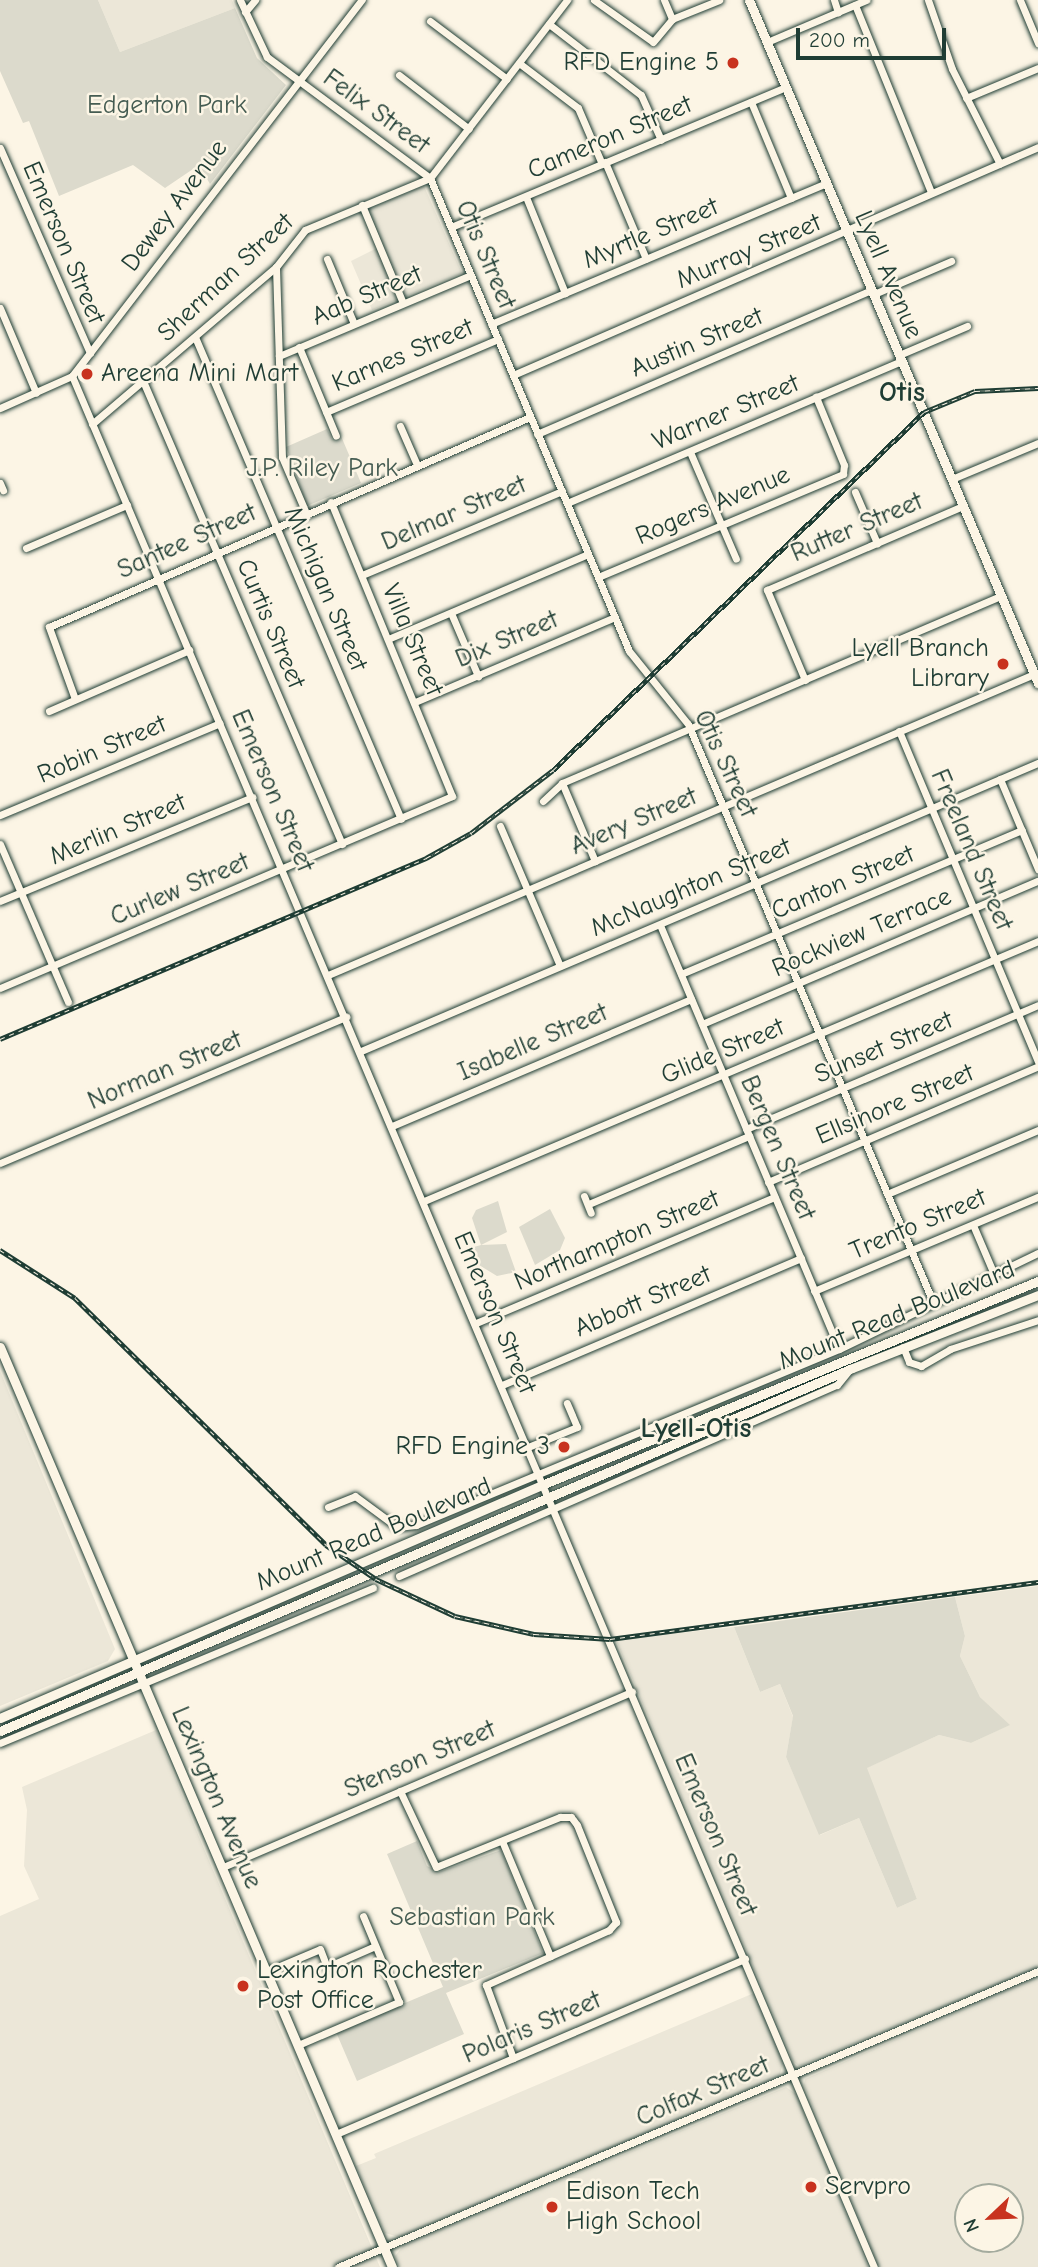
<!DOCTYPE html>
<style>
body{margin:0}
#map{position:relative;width:1038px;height:2267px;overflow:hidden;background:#fcf5e5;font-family:"Comic Neue",sans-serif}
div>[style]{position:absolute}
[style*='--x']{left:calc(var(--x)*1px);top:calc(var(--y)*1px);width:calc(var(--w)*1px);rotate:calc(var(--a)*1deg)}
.built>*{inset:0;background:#ece7d8}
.green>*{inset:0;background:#dcdacc}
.roads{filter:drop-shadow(0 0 2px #1f3d34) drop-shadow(0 0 2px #1f3d34)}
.minor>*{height:7px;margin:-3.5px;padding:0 3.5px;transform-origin:3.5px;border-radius:3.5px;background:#fcf5e5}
.major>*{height:9px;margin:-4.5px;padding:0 4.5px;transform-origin:4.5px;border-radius:4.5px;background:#fcf5e5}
.rail>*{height:4.5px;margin-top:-2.25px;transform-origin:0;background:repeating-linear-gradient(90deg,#fcf5e5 0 5px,#1f3d34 0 10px);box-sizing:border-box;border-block:2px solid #1f3d34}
.dots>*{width:19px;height:19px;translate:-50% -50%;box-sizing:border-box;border:4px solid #fcf5e5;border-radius:50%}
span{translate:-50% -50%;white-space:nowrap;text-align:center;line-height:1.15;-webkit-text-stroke:5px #fcf5e5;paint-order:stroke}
.poi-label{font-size:26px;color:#1f3d34}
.right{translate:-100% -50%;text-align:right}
.left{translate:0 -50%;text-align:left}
.park-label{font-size:26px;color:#455c52}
.street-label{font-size:26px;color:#1f3d34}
.neighbourhood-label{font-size:28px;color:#1f3d34;font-weight:700}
.north{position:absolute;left:954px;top:2183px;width:70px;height:70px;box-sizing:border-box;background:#fcf5e5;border:2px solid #a4ab9e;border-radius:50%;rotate:247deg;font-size:19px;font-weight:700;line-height:28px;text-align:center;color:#1f3d34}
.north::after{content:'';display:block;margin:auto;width:24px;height:32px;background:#c8321e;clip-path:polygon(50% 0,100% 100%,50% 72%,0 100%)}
.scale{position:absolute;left:796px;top:28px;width:150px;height:32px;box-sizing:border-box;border:4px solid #1f3d34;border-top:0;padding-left:9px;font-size:21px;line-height:24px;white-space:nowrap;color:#1f3d34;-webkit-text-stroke:5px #fcf5e5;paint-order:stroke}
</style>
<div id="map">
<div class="built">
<div style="clip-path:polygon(98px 0,232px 0,235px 8px,120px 52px)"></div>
<div style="clip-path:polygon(424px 186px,462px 273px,372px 310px,351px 261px,381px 246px,367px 209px)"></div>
<div style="clip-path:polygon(0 1371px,115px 1649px,108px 1661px,0 1706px)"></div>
<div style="clip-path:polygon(1038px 1586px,1038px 1967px,799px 2066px,793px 2061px,616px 1640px,734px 1627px,760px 1692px,780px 1684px,793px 1717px,786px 1757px,820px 1835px,859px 1818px,897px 1908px,917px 1899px,866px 1768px,939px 1735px,971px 1743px,1009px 1725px,980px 1697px,960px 1656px,965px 1636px,955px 1597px)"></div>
<div style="clip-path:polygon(156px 1730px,197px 1832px,380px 2267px,0 2267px,0 1916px,39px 1899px,24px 1866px,27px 1810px,22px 1787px)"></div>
<div style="clip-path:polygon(evenodd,1038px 1977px,1038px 2267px,879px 2267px,804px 2085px,805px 2079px,1038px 1977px,968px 2197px,1010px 2197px,1010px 2239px,968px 2239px,968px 2197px)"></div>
<div style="clip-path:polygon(754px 1993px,783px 2063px,779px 2077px,399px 2237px,385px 2233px,356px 2166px,376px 2158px,374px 2154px)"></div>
<div style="clip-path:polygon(786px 2087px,796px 2094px,868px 2267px,399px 2267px,395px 2256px,403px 2246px)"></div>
</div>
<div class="green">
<div style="clip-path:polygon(0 0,98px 0,120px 52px,235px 8px,257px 58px,286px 85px,210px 184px,199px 165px,165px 188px,133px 165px,59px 196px,29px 121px,23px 123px,0 71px)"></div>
<div style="clip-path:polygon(327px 429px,332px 439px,341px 436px,361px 483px,307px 506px,286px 447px)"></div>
<div style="clip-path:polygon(498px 1201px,507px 1232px,481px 1245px,506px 1244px,516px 1272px,497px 1276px,479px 1265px,474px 1247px,481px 1245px,472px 1218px,476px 1210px)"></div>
<div style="clip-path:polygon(550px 1209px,565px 1238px,560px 1250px,535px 1265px,519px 1227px)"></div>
<div style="clip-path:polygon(955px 1597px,965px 1636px,960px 1656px,980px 1697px,1010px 1725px,971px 1743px,939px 1735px,867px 1768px,917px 1899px,897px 1908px,859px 1818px,819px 1835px,786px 1757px,793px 1716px,780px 1684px,760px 1692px,734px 1627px)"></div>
<div style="clip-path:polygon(417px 1841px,427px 1866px,439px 1872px,501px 1850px,543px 1953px,446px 1993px,464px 2034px,357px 2081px,336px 2032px,443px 1987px,387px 1854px)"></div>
</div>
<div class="roads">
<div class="minor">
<div style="--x:240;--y:0;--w:63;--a:64.7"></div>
<div style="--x:267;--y:57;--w:203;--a:36.6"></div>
<div style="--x:430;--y:178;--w:513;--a:67.18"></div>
<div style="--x:629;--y:651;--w:94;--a:51.1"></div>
<div style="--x:688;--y:724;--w:628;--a:67.03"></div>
<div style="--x:594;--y:0;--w:72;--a:35.4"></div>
<div style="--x:653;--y:42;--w:30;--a:-50"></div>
<div style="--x:672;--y:19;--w:51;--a:-22"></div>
<div style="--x:664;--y:0;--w:21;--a:67"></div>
<div style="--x:834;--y:0;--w:13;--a:72"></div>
<div style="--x:928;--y:0;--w:73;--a:70.8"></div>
<div style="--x:952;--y:69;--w:106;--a:63.2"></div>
<div style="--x:1020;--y:0;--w:47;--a:67.3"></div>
<div style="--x:855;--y:5;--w:202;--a:67.9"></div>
<div style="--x:245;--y:12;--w:16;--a:-50"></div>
<div style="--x:430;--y:21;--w:96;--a:37"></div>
<div style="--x:549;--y:24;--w:116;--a:37.7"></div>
<div style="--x:641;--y:95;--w:49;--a:66"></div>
<div style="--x:767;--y:42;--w:108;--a:-23"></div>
<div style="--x:519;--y:63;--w:74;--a:37.3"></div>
<div style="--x:578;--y:108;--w:61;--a:66.8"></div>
<div style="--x:399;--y:75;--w:88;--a:37.6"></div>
<div style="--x:966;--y:98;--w:78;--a:-22.6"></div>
<div style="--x:751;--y:102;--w:104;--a:67.4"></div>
<div style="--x:0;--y:148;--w:224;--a:66.3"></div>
<div style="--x:605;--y:162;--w:105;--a:67.1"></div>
<div style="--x:526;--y:197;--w:104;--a:67.9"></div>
<div style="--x:362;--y:205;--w:106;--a:67.3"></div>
<div style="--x:451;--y:227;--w:363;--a:-22.7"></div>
<div style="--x:327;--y:259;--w:70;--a:67.4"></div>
<div style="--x:276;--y:267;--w:190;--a:88.2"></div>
<div style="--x:282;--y:457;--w:61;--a:66.8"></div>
<div style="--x:874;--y:294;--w:84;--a:-23.2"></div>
<div style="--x:0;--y:308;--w:92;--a:67"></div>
<div style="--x:491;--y:324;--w:364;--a:-22.8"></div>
<div style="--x:195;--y:337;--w:524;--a:66.86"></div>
<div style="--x:299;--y:347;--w:96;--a:67.4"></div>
<div style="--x:899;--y:355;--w:74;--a:-23.1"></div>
<div style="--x:279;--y:356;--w:208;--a:-22.9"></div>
<div style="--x:513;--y:375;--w:572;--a:-23.47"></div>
<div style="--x:72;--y:376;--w:2054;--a:67.02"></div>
<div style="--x:143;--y:381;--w:504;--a:66.74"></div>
<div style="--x:0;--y:408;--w:79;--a:-24"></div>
<div style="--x:72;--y:376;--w:475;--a:-52.4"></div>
<div style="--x:326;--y:412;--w:187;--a:-23"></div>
<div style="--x:92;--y:424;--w:242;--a:-40.5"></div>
<div style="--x:276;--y:267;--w:47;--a:-51.9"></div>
<div style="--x:305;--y:230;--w:135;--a:-22.6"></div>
<div style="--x:430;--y:178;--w:225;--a:-52.4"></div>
<div style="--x:400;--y:426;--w:43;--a:66.4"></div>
<div style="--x:537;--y:434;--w:365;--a:-23.3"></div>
<div style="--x:690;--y:452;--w:116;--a:66.7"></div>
<div style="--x:952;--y:479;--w:93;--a:-22.7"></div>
<div style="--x:0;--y:483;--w:8;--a:67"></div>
<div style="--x:855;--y:492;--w:56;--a:66.7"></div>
<div style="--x:567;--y:503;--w:364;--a:-23"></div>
<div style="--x:26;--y:548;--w:110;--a:-23.1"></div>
<div style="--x:362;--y:575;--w:217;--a:-22.8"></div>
<div style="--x:598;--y:577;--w:266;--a:-22.8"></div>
<div style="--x:843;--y:474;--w:9;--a:-84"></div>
<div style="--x:844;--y:465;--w:74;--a:-112.4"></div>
<div style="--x:451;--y:613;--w:69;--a:66.8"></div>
<div style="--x:388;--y:639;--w:217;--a:-23"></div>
<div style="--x:805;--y:680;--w:98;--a:-112.9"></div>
<div style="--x:767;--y:590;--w:213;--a:-23.2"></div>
<div style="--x:75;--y:699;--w:77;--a:-109.9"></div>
<div style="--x:49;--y:627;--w:525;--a:-23.59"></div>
<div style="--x:415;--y:702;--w:217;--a:-23"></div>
<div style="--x:49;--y:711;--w:153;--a:-23.5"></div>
<div style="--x:899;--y:731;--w:359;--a:67.2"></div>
<div style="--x:1000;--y:779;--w:98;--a:67.1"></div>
<div style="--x:562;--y:783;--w:85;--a:67.1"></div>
<div style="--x:543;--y:801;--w:26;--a:-43"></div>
<div style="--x:562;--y:783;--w:477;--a:-23.1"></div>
<div style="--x:0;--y:815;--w:238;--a:-22.7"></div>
<div style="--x:500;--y:826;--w:152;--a:66.8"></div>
<div style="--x:0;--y:844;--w:172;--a:66.7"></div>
<div style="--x:0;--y:901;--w:273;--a:-22.4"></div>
<div style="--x:660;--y:925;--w:460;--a:67.1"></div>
<div style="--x:681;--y:974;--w:370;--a:-22.9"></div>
<div style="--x:328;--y:975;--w:767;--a:-23.09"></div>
<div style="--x:0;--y:988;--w:491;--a:-23"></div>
<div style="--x:452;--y:796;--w:318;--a:-112.4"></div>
<div style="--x:702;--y:1024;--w:365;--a:-23.1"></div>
<div style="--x:361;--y:1051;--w:736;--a:-23.05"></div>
<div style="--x:392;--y:1126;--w:325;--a:-23"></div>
<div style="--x:746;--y:1129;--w:317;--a:-23"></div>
<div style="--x:0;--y:1163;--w:376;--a:-22.9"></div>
<div style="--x:768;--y:1182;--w:294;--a:-23.2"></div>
<div style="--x:887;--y:1194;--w:164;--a:-23"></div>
<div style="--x:584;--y:1196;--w:18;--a:68"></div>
<div style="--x:424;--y:1201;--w:667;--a:-22.95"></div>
<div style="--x:591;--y:1203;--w:172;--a:-23"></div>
<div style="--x:973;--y:1225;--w:51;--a:66.9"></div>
<div style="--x:814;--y:1291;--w:243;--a:-22.8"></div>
<div style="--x:476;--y:1323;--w:324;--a:-22.9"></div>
<div style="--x:903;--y:1347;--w:16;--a:68"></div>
<div style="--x:909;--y:1362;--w:13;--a:18"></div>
<div style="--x:921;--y:1366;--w:34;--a:-30"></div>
<div style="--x:950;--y:1349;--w:93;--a:-18.2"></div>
<div style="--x:502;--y:1385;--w:325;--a:-23"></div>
<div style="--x:528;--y:1447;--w:53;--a:-22.2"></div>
<div style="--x:577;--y:1427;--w:26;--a:-113"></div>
<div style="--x:328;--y:1507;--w:29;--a:-22"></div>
<div style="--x:355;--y:1496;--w:52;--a:36.4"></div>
<div style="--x:397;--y:1527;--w:19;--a:-6"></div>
<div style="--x:416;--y:1525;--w:458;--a:-22.6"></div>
<div style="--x:839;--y:1349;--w:221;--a:-25.8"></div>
<div style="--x:399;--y:1576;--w:478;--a:-23.6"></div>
<div style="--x:837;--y:1385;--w:19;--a:-51"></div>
<div style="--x:0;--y:1743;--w:404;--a:-22.6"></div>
<div style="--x:400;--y:1791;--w:84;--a:64.7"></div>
<div style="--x:436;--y:1867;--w:134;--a:-22"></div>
<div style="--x:560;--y:1817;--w:11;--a:0"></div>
<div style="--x:571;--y:1817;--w:10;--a:53"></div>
<div style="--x:577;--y:1825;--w:105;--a:68.1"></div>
<div style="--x:616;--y:1922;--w:11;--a:131"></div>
<div style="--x:609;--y:1930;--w:135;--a:155.9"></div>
<div style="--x:486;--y:1985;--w:78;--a:69.7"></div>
<div style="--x:502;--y:1841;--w:125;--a:67.3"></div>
<div style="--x:223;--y:1867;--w:445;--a:-23.2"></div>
<div style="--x:268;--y:1971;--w:56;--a:-22.9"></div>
<div style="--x:320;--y:1949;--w:19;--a:69"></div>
<div style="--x:327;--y:1967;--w:52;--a:-23.6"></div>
<div style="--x:298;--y:2045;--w:110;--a:-23.1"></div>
<div style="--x:399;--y:2002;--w:93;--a:-112.7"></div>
<div style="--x:336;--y:2134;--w:445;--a:-23.2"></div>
<div style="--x:338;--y:2267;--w:760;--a:-22.92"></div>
</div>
<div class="major">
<div style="--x:749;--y:0;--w:742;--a:67.07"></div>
<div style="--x:0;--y:1347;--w:1000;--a:66.92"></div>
<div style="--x:0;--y:1718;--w:592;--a:-23.27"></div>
<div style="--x:544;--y:1484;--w:534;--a:-22.34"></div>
<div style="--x:0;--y:1731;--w:924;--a:-23.07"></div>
<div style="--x:850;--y:1369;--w:202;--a:-21.5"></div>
</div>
</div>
<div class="rail">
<div style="--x:0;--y:1039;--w:463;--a:-23"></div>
<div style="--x:426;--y:858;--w:51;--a:-29.1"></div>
<div style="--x:471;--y:833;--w:103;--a:-37.5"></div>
<div style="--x:553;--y:770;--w:516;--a:-43.98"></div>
<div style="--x:924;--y:412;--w:55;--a:-22.4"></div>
<div style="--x:975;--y:391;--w:63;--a:-2.7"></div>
<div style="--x:0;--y:1250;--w:89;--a:32.6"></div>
<div style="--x:75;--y:1298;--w:352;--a:44.5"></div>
<div style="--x:326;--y:1545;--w:60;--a:34.2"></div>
<div style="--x:376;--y:1579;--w:87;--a:25.1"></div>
<div style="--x:455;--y:1616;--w:81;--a:12.8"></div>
<div style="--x:534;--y:1634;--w:76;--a:3.8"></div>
<div style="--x:610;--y:1639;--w:432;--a:-7.6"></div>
</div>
<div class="dots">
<div style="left:733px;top:63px;background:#c8321e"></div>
<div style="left:87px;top:374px;background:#c8321e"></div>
<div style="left:1003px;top:664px;background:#c8321e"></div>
<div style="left:564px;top:1447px;background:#c8321e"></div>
<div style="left:243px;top:1986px;background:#c8321e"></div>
<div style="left:811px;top:2187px;background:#c8321e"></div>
<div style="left:552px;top:2207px;background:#c8321e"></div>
</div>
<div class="poi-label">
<span class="right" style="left:719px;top:63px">RFD Engine 5</span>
<span class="left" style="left:101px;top:374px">Areena Mini Mart</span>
<span class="right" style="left:989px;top:664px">Lyell Branch<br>Library</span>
<span class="right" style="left:550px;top:1447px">RFD Engine 3</span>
<span class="left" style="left:257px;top:1986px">Lexington Rochester<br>Post Office</span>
<span class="left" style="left:825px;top:2187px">Servpro</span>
<span class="left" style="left:566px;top:2207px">Edison Tech<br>High School</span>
</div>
<div class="park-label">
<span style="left:167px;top:106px">Edgerton Park</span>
<span style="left:322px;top:469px">J.P. Riley Park</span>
<span style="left:472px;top:1918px">Sebastian Park</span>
</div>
<div class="street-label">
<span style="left:376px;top:112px;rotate:36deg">Felix Street</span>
<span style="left:610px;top:138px;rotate:-23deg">Cameron Street</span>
<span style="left:175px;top:206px;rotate:-53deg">Dewey Avenue</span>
<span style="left:651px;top:234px;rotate:-23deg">Myrtle Street</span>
<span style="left:63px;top:243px;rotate:67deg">Emerson Street</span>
<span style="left:749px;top:252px;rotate:-23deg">Murray Street</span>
<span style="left:485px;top:255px;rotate:67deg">Otis Street</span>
<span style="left:888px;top:275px;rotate:67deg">Lyell Avenue</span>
<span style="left:226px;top:278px;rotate:-43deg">Sherman Street</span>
<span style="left:367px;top:296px;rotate:-23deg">Aab Street</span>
<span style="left:697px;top:343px;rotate:-23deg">Austin Street</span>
<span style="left:403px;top:356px;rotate:-23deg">Karnes Street</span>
<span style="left:726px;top:413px;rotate:-23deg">Warner Street</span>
<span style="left:713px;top:506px;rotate:-23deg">Rogers Avenue</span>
<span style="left:454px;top:514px;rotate:-23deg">Delmar Street</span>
<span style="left:857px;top:528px;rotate:-23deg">Rutter Street</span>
<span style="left:187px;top:542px;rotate:-24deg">Santee Street</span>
<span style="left:325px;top:589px;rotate:67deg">Michigan Street</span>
<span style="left:270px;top:624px;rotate:67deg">Curtis Street</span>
<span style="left:412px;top:640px;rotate:67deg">Villa Street</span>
<span style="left:507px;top:640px;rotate:-23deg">Dix Street</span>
<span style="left:102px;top:750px;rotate:-23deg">Robin Street</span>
<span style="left:725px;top:764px;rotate:65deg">Otis Street</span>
<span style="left:272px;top:791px;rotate:67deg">Emerson Street</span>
<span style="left:634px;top:822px;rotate:-23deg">Avery Street</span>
<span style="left:118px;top:830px;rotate:-23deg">Merlin Street</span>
<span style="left:971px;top:850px;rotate:67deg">Freeland Street</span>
<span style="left:843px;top:883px;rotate:-23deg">Canton Street</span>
<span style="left:691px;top:888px;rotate:-23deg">McNaughton Street</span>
<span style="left:180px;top:890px;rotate:-23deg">Curlew Street</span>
<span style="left:862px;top:933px;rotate:-23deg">Rockview Terrace</span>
<span style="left:533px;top:1043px;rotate:-23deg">Isabelle Street</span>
<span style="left:884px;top:1048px;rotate:-23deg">Sunset Street</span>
<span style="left:723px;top:1052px;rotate:-23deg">Glide Street</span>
<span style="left:165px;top:1071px;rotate:-23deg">Norman Street</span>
<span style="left:895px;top:1105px;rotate:-23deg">Ellsinore Street</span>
<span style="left:777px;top:1148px;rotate:67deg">Bergen Street</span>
<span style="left:918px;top:1225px;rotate:-23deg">Trento Street</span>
<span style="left:617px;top:1241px;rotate:-23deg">Northampton Street</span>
<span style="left:643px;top:1302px;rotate:-23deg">Abbott Street</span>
<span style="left:494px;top:1313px;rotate:67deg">Emerson Street</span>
<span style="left:897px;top:1316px;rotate:-22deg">Mount Read Boulevard</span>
<span style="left:374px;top:1535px;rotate:-23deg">Mount Read Boulevard</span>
<span style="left:420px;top:1760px;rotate:-23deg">Stenson Street</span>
<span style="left:216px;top:1798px;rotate:67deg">Lexington Avenue</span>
<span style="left:715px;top:1835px;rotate:67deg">Emerson Street</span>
<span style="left:532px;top:2028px;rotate:-23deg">Polaris Street</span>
<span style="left:703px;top:2092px;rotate:-23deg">Colfax Street</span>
</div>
<div class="neighbourhood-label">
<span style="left:902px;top:392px">Otis</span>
<span style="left:696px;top:1428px">Lyell-Otis</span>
</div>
<div class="north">N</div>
<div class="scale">200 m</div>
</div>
